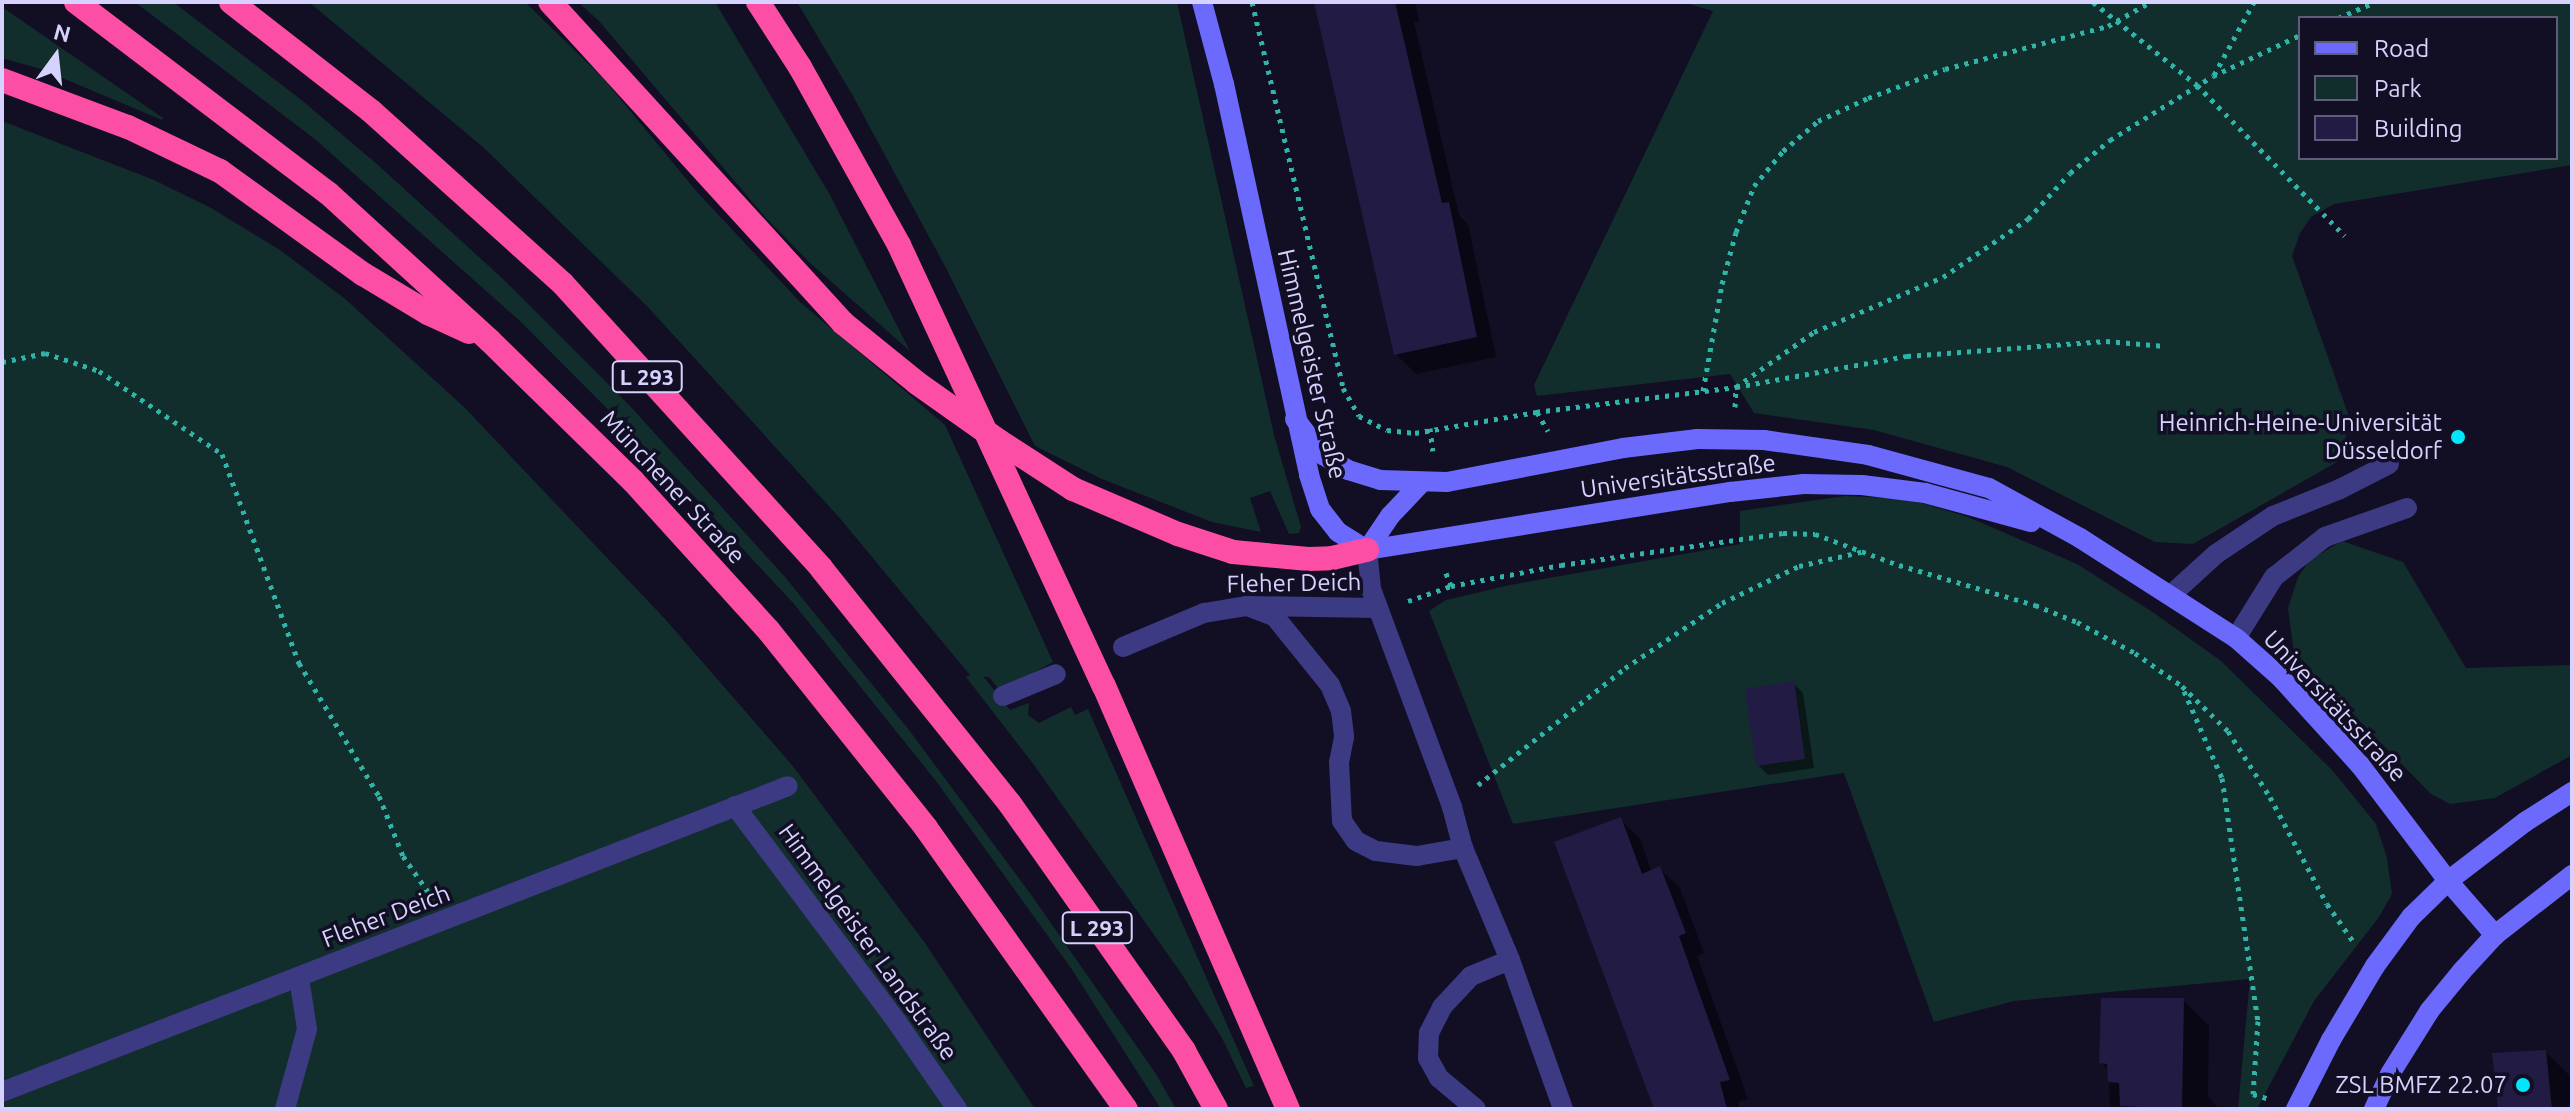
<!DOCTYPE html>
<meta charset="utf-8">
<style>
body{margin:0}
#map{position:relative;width:2574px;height:1111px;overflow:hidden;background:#120e24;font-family:Ubuntu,sans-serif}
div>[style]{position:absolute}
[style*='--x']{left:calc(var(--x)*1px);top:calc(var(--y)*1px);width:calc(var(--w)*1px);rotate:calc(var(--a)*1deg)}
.green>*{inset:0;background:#122e2c}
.shadow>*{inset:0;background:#0007}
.building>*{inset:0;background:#221b44}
.path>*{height:5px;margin-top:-2.5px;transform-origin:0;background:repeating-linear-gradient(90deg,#30b4aa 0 4px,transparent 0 10px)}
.lane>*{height:20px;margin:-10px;padding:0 10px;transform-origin:10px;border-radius:10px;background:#3b3a82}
.street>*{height:20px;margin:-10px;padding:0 10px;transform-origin:10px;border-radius:10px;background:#3b3a82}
.secondary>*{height:20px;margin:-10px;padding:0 10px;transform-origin:10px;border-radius:10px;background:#6b6afd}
.highway>*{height:24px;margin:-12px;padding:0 12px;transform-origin:12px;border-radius:12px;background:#fd4ea5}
.highway-bridge>*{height:24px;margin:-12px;padding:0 12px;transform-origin:12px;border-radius:12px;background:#fd4ea5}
.dots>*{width:22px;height:22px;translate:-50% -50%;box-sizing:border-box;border:4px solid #120e24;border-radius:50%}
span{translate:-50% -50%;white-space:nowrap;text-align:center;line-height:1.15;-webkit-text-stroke:7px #120e24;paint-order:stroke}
.shield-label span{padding:2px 6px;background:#120e24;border:2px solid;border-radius:6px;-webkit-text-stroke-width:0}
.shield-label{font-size:22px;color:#d6d2fe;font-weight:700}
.street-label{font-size:24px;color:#d6d2fe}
.poi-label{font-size:24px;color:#d6d2fe}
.right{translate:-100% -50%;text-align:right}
.frame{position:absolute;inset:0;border:4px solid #d6d2fe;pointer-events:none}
.legend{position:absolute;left:2298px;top:16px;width:260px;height:144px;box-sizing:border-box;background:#120e24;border:2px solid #605c7b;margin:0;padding:10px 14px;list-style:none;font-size:24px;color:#d6d2fe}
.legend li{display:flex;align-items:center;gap:16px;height:40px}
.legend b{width:40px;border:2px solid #605c7b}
.north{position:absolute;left:16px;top:16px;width:80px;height:80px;-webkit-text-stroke:6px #120e24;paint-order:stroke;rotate:15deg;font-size:22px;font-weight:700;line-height:32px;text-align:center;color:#d6d2fe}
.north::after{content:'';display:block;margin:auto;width:28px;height:36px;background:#d6d2fe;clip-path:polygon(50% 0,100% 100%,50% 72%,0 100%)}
</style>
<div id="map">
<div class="green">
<div style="clip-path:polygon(135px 2px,173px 2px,299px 98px,378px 165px,503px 279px,630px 406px,785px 577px,909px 730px,1032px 896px,1156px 1074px,1176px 1109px,1161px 1109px,1071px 968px,936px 781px,794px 604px,691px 493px,520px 321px,316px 140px)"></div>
<div style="clip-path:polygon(309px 2px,525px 2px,603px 78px,697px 192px,800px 302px,945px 425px,1053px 662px,1000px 691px,990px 678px,983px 676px,1010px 710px,1029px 703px,1028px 715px,1039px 723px,1071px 707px,1075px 715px,1088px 709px,1254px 1086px,1246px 1088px,1222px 1038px,1181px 973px,1034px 765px,966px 677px,970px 675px,838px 516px,648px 307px,557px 219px,483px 147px)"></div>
<div style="clip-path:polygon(578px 2px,715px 2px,830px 195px,910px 351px,809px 262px,766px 218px,599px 21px)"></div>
<div style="clip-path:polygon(797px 2px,1177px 2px,1274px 435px,1301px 527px,1299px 533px,1289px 534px,1270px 491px,1250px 498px,1261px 532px,1212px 522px,1102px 479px,1035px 446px,947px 270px,853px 96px)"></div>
<div style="clip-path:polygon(evenodd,1683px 2px,2572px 2px,2572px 165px,2334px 204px,2311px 217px,2300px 233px,2292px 256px,2351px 422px,2337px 462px,2193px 544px,2155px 542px,2007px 467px,1874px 430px,1754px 413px,1730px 374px,1537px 396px,1534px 385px,1713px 11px,1683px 2px,2300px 18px,2556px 18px,2556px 158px,2300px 158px,2300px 18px)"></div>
<div style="clip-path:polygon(2px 7px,163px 118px,162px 120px,41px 69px,2px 58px)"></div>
<div style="clip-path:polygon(2px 121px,154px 180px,211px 208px,280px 250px,344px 298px,464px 407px,665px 619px,792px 765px,925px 943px,1035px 1109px,2px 1109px)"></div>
<div style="clip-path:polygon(1845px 496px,1908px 499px,1968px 517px,2077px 564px,2154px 613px,2221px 661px,2333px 771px,2376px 824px,2387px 858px,2392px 894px,2379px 917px,2314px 1001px,2257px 1109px,2238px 1109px,2250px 979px,2014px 1001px,1934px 1022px,1844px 773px,1513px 824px,1429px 611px,1446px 600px,1510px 585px,1740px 544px,1740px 511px)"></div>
<div style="clip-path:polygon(2342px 541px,2403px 562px,2466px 668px,2572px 665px,2572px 755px,2495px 798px,2450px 804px,2431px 794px,2294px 654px,2288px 608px,2298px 577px,2310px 560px)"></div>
</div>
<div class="shadow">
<div style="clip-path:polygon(1317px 2px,1415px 2px,1419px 21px,1414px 22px,1459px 215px,1468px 224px,1496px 357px,1416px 374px,1396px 354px)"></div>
<div style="clip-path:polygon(1793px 683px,1803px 693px,1814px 768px,1768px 775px,1758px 765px)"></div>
<div style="clip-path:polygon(1620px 819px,1640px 839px,1652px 872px,1660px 869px,1680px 888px,1704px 953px,1697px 956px,1748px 1099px,1738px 1102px,1740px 1109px,1656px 1109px)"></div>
<div style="clip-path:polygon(2183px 1000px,2209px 1026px,2208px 1096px,2219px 1109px,2110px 1109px,2109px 1071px,2101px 1062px)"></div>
<div style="clip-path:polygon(2546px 1052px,2572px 1078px,2572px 1109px,2500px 1109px)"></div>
</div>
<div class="building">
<div style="clip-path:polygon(1314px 2px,1395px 2px,1442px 203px,1449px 202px,1477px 337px,1394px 355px)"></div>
<div style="clip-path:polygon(1794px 681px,1805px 759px,1756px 766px,1745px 689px)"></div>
<div style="clip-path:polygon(1621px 817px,1642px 874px,1660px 866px,1686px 933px,1679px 936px,1730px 1080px,1720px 1082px,1727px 1109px,1654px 1109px,1554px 842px)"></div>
<div style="clip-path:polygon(2101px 998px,2184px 998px,2182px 1109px,2120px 1106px,2119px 1083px,2108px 1082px,2107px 1064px,2099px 1063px)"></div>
<div style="clip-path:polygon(2546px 1050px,2552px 1109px,2498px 1109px,2492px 1053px)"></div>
</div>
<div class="path">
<div style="--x:1252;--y:2;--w:397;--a:76.7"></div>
<div style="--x:1343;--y:388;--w:32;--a:60"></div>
<div style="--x:1359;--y:416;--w:31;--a:27"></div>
<div style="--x:1387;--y:430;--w:28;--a:6"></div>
<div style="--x:1415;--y:433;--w:123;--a:-9.8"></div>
<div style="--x:1536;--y:412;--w:202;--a:-7.1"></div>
<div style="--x:1736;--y:387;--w:95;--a:-35.2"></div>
<div style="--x:1814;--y:332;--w:140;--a:-23.1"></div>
<div style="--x:1943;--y:277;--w:103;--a:-34.3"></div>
<div style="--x:2028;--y:219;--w:62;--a:-47.6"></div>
<div style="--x:2070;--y:173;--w:52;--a:-39.5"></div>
<div style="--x:2110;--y:140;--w:121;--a:-31.9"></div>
<div style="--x:2213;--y:76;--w:96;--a:-25.2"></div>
<div style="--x:2093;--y:2;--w:133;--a:38.6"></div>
<div style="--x:2197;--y:85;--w:211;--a:45.6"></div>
<div style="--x:2338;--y:18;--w:40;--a:-23.4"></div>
<div style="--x:2214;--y:75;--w:83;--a:-61.3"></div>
<div style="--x:2;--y:362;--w:44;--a:-11.8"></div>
<div style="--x:45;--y:353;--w:57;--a:18.4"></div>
<div style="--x:99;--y:371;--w:148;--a:34"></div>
<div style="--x:222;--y:454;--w:223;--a:69.8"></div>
<div style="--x:299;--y:663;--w:155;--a:59"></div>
<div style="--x:379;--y:796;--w:65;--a:68.2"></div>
<div style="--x:403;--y:856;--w:45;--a:54.9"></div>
<div style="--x:1703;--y:391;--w:109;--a:-79.9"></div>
<div style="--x:1722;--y:284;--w:54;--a:-74.9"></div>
<div style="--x:1736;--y:232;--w:49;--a:-68.6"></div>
<div style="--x:1754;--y:186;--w:45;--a:-50.4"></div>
<div style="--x:1783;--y:151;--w:46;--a:-40.6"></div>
<div style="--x:1818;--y:121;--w:55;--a:-24.7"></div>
<div style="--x:1868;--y:98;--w:82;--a:-20.6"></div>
<div style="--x:1945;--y:69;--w:169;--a:-14.8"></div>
<div style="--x:2108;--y:26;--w:48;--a:-29.7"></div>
<div style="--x:1735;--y:407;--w:20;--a:-87"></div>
<div style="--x:1736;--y:387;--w:174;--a:-10.3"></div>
<div style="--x:1907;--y:356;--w:200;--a:-4.3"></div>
<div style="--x:2106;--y:341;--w:59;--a:4.8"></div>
<div style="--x:1537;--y:412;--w:22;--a:60"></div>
<div style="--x:1430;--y:428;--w:23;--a:83"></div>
<div style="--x:1451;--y:586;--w:112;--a:-10.8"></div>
<div style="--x:1561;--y:565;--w:224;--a:-8.2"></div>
<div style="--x:1783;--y:533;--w:32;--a:2"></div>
<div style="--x:1815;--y:534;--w:90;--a:20.3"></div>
<div style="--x:1899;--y:565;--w:142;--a:16.4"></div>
<div style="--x:2035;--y:605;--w:45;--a:22"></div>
<div style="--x:2077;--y:622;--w:66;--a:28.1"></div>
<div style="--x:2135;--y:653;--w:57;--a:35.1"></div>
<div style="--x:2182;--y:686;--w:64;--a:44.4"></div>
<div style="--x:2228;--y:731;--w:78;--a:57.5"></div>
<div style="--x:2270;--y:797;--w:121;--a:62"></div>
<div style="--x:2327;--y:904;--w:49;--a:55"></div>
<div style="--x:1408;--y:601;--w:46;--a:-19.2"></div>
<div style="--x:1451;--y:586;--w:17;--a:-111"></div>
<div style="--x:2184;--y:691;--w:95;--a:66.4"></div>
<div style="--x:2222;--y:778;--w:246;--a:81.6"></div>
<div style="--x:2258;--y:1021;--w:73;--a:93.9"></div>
<div style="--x:2253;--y:1094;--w:17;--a:17"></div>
<div style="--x:1478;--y:785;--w:188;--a:-38.5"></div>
<div style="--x:1625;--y:668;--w:117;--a:-33.8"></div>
<div style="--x:1722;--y:603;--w:85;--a:-25.7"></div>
<div style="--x:1799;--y:566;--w:68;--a:-12.8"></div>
</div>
<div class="lane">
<div style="--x:2171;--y:595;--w:61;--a:-42.3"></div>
<div style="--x:2216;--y:554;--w:69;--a:-33.7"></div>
<div style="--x:2273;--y:516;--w:72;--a:-21.9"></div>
<div style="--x:2340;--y:489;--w:55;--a:-27"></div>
<div style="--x:2236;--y:638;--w:72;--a:-58.1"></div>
<div style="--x:2274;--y:577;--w:65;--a:-38.1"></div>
<div style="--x:2325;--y:537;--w:87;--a:-19.5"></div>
<div style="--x:1123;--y:647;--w:88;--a:-22.8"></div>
<div style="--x:1204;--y:613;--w:44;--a:-9.2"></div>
<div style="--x:1247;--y:606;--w:131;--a:0.9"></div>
<div style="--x:1003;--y:696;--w:57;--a:-22.5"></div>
<div style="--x:735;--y:806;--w:270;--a:53.1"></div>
<div style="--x:897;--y:1022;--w:106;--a:55.4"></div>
<div style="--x:2;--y:1092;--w:843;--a:-21.27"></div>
<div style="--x:285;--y:1109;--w:83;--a:-74.6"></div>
<div style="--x:307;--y:1029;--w:52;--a:-98.9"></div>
</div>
<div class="street">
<div style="--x:1367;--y:550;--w:39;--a:84"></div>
<div style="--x:1371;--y:589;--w:233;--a:69.6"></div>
<div style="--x:1452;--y:807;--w:42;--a:75"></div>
<div style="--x:1463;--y:848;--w:121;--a:67.2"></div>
<div style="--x:1510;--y:960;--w:158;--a:70.4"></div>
<div style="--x:1247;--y:606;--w:30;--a:21"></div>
<div style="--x:1275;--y:617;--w:87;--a:51"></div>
<div style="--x:1330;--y:685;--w:28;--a:67"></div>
<div style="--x:1341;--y:711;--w:26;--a:83"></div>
<div style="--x:1344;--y:737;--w:25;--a:101"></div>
<div style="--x:1339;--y:762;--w:59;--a:87.1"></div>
<div style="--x:1342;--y:821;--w:24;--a:55"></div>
<div style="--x:1356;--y:841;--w:22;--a:27"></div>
<div style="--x:1376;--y:851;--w:41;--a:7"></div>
<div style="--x:1417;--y:856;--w:47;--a:-9.9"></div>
<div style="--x:1476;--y:1109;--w:48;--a:-140"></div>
<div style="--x:1439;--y:1078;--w:23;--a:-119"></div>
<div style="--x:1428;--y:1058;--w:25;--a:-88"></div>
<div style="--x:1429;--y:1033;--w:29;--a:-63"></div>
<div style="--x:1442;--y:1007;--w:42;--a:-46.9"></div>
<div style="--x:1471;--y:976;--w:42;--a:-22.3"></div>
</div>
<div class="secondary">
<div style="--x:1202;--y:2;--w:85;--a:75"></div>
<div style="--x:1224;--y:84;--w:400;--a:77.7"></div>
<div style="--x:1309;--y:475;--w:36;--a:72"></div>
<div style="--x:1320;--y:509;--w:29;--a:52"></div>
<div style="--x:1338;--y:532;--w:34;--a:32"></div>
<div style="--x:1295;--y:419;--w:46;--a:52.1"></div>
<div style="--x:1323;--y:455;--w:29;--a:31"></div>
<div style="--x:1348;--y:470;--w:34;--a:17"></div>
<div style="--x:1380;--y:480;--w:67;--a:1.7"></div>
<div style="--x:1447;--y:482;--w:179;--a:-10.9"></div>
<div style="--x:1623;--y:448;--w:75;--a:-6.9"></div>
<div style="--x:1697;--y:439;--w:67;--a:0.9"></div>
<div style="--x:1764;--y:440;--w:105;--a:8.2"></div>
<div style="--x:1868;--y:455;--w:125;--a:15.3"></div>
<div style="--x:1989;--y:488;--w:104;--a:28.8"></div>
<div style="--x:2080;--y:538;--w:185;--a:32.7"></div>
<div style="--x:2236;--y:638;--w:60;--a:41.6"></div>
<div style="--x:2281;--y:678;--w:118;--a:47.8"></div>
<div style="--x:2360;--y:765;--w:146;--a:52.8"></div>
<div style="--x:2448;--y:881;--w:72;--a:49"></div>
<div style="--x:1367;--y:550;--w:368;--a:-9.1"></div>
<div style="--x:1730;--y:492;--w:74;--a:-6.2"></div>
<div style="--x:1804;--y:484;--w:58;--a:1"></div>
<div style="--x:1862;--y:485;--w:64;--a:7.2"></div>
<div style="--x:1925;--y:493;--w:110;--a:15.3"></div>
<div style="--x:1367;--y:550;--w:41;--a:-55.9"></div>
<div style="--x:1390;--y:516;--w:47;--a:-46.7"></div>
<div style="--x:2296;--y:1109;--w:77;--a:-63.1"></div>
<div style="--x:2331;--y:1040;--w:86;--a:-59.3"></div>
<div style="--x:2375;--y:966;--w:61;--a:-53.7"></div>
<div style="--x:2411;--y:917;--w:52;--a:-44.2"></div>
<div style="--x:2448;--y:881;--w:97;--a:-37.5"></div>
<div style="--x:2525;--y:822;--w:56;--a:-32.6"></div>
<div style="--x:2374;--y:1109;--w:38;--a:-65"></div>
<div style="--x:2390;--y:1074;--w:75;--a:-58"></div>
<div style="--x:2430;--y:1010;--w:50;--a:-50.6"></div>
<div style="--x:2462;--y:971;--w:49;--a:-47.5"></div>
<div style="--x:2495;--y:935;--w:98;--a:-37.9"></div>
</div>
<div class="highway">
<div style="--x:76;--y:2;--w:316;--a:37.2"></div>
<div style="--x:328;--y:193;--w:219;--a:42.4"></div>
<div style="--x:490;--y:341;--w:200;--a:44.4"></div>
<div style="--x:633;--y:481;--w:202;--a:47.8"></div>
<div style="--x:769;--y:631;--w:252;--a:51.4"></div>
<div style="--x:926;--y:828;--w:345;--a:54.6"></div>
<div style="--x:231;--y:2;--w:177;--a:37.9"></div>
<div style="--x:371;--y:111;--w:258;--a:42"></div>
<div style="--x:563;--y:284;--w:384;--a:47.7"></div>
<div style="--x:821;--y:568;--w:302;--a:51.3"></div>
<div style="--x:1010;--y:804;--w:302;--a:54.8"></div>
<div style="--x:1184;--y:1051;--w:66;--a:61.1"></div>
<div style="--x:550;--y:2;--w:435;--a:47.6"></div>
<div style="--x:843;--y:323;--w:95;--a:39"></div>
<div style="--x:917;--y:383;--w:100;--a:35.3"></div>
<div style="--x:999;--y:441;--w:88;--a:33"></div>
<div style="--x:1073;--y:489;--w:114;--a:23.2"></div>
<div style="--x:1178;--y:534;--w:58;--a:18.1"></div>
<div style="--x:1233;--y:552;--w:76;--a:5.3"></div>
<div style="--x:1309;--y:559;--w:23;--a:-2"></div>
<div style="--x:1332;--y:558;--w:36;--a:-13"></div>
<div style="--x:2;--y:80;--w:134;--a:20.5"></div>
<div style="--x:128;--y:127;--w:102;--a:25.6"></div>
<div style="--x:220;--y:171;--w:176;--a:35.8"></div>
<div style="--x:363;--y:274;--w:76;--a:31"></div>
<div style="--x:428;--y:313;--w:45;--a:24.9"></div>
<div style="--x:1104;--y:686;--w:461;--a:66.5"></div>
</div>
<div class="highway-bridge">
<div style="--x:758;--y:2;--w:77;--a:57.1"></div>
<div style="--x:800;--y:67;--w:204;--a:60.9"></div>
<div style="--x:899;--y:245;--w:486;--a:65.1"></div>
</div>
<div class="dots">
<div style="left:2458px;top:437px;background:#03e5f9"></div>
<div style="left:2523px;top:1085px;background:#03e5f9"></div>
</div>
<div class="shield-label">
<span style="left:647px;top:377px">L 293</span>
<span style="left:1097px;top:928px">L 293</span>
</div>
<div class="street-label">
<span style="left:1312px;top:364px;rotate:77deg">Himmelgeister Straße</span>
<span style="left:1678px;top:476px;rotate:-8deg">Universitätsstraße</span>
<span style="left:673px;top:487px;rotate:47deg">Münchener Straße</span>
<span style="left:1294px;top:583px;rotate:-1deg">Fleher Deich</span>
<span style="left:2335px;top:706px;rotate:47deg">Universitätsstraße</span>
<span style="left:386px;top:916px;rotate:-21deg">Fleher Deich</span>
<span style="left:868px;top:942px;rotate:54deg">Himmelgeister Landstraße</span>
</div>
<div class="poi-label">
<span class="right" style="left:2442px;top:437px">Heinrich-Heine-Universität<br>Düsseldorf</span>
<span class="right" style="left:2507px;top:1085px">ZSL BMFZ 22.07</span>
</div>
<div class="frame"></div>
<ul class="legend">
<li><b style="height:10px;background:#6b6afd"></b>Road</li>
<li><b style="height:22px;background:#122e2c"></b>Park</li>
<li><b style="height:22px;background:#221b44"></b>Building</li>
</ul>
<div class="north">N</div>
</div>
